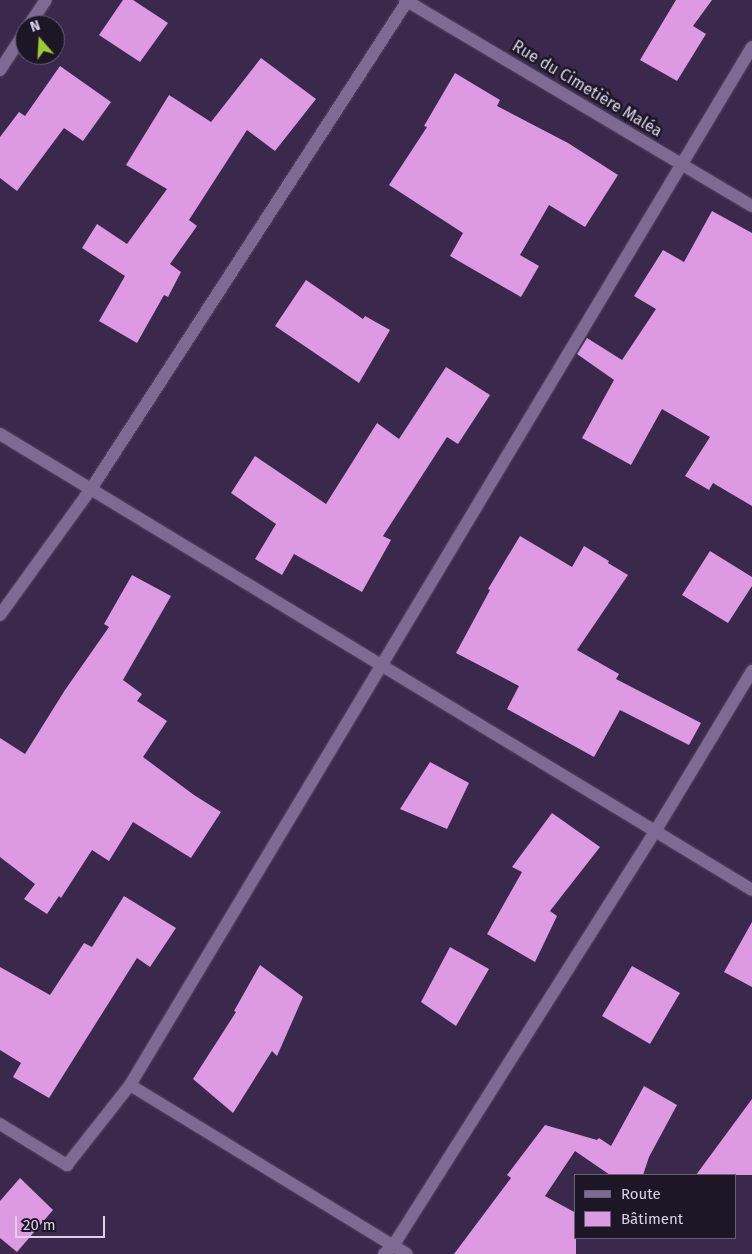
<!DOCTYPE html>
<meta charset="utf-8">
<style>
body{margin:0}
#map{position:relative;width:752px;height:1254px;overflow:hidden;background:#3a294c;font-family:"Fira Sans",sans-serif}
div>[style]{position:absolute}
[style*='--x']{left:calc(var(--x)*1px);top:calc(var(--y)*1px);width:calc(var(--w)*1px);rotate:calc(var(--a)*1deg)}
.building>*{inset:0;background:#dd99e1}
.roads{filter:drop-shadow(0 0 1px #554664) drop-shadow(0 0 1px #554664)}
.minor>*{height:12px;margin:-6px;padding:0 6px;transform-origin:6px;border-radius:6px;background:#7d6b93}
span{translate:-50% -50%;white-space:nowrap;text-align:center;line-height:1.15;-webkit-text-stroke:5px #1d1626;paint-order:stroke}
.street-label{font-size:16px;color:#dbd1e7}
.legend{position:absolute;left:574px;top:1174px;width:162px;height:65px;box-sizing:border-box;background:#1d1626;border:1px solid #696173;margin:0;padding:6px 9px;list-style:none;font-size:15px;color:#dbd1e7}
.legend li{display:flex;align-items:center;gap:10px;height:25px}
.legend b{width:25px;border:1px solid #696173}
.north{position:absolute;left:15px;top:15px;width:50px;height:50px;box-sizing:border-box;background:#1d1626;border:1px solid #696173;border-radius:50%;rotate:341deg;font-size:14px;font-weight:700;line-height:20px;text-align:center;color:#dbd1e7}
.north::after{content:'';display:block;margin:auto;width:18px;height:22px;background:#9dca30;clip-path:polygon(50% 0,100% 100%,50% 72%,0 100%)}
.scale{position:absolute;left:15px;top:1216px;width:90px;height:22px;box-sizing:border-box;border:2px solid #dbd1e7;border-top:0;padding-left:6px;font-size:15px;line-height:18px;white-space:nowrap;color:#dbd1e7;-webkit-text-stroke:4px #1d1626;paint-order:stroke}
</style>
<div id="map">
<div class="building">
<div style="clip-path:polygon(123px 0,133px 0,168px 23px,140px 62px,99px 35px)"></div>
<div style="clip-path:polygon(676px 0,712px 0,693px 26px,706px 34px,677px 81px,640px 60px)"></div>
<div style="clip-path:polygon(261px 58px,316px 99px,275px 151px,247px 130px,189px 220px,197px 226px,170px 264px,181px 272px,168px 297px,164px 295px,137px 343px,99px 321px,125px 276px,82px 248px,97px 224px,127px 244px,167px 189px,126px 165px,169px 95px,211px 122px)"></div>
<div style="clip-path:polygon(60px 66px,111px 102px,83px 141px,64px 128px,17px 191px,0 178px,0 137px,19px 112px,25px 116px)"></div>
<div style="clip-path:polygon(455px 73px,500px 100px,497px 106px,568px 143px,618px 175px,585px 227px,549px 205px,520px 255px,539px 266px,521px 297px,450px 256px,463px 233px,389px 185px,427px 127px,424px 126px)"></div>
<div style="clip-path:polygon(712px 211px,752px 233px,752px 506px,713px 483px,709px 490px,685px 476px,710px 437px,662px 409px,631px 465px,582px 438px,614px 380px,577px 354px,587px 338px,622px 360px,656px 309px,634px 296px,663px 250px,684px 262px)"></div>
<div style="clip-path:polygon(306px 280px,363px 319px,365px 316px,390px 330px,359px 383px,275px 326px)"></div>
<div style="clip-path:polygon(446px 367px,490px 395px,458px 444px,447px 437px,383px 536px,391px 540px,362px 592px,294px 554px,282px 575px,255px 559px,276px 524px,231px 493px,255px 456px,326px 504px,377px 423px,399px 439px)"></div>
<div style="clip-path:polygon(520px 536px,572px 567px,584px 546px,609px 561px,608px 563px,628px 575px,577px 650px,619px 674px,616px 679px,701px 723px,689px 745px,620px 710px,594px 757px,507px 709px,519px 686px,456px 653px,490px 590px,488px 589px)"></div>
<div style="clip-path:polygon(710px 551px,752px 577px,752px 586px,728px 623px,682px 595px)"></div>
<div style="clip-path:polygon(132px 575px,171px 596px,123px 680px,142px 694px,137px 701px,167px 721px,143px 757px,194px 795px,221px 812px,191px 858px,133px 822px,109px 861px,92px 850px,61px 898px,59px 896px,47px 914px,24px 899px,35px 884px,0 857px,0 738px,25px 754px,65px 690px,109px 627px,104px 624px)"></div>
<div style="clip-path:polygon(430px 762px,469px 783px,447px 829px,400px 809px)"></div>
<div style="clip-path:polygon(552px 813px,600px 847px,550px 911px,557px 916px,535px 962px,487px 934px,522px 872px,512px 867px)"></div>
<div style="clip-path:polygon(124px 896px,176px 928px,150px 967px,137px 958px,49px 1098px,13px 1077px,21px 1063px,0 1050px,0 967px,50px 995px,84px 943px,92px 947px)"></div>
<div style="clip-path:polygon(752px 922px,752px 987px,724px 972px)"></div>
<div style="clip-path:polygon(450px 947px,489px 969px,456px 1026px,421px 1002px)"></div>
<div style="clip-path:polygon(260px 965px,303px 997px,277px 1056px,272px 1051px,233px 1113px,193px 1079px,236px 1012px,234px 1011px)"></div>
<div style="clip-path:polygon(632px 966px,680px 993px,650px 1044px,602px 1016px)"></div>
<div style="clip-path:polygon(644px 1086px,677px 1105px,649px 1157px,643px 1175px,610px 1175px,575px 1151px,545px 1196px,576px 1213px,576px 1254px,454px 1254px,511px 1178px,507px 1175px,545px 1125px,597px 1140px,599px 1138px,611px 1146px)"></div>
<div style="clip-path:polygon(752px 1099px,752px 1175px,696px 1175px)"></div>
<div style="clip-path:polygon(20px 1178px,53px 1210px,17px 1252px,0 1238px,0 1201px)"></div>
</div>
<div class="roads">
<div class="minor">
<div style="--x:405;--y:0;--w:404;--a:30.7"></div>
<div style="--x:29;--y:25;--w:30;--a:-56"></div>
<div style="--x:0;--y:70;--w:45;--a:-56.7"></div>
<div style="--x:0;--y:434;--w:879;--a:31.23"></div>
<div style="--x:0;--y:615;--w:155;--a:-54.2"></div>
<div style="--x:91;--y:489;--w:583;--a:-57.05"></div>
<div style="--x:130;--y:1085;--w:324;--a:31.4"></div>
<div style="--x:0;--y:1124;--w:79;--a:31.5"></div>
<div style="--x:67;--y:1165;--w:102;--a:-51.8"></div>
<div style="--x:130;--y:1085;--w:1210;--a:-59.07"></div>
<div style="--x:384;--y:1254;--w:12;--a:-42"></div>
<div style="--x:393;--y:1246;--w:492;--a:-57.7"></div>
<div style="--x:656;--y:830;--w:186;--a:-58.9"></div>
</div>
</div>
<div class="street-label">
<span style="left:587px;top:89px;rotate:31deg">Rue du Cimetière Maléa</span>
</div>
<ul class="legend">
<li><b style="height:6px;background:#7d6b93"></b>Route</li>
<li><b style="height:14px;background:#dd99e1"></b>Bâtiment</li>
</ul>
<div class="north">N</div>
<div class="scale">20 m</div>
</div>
